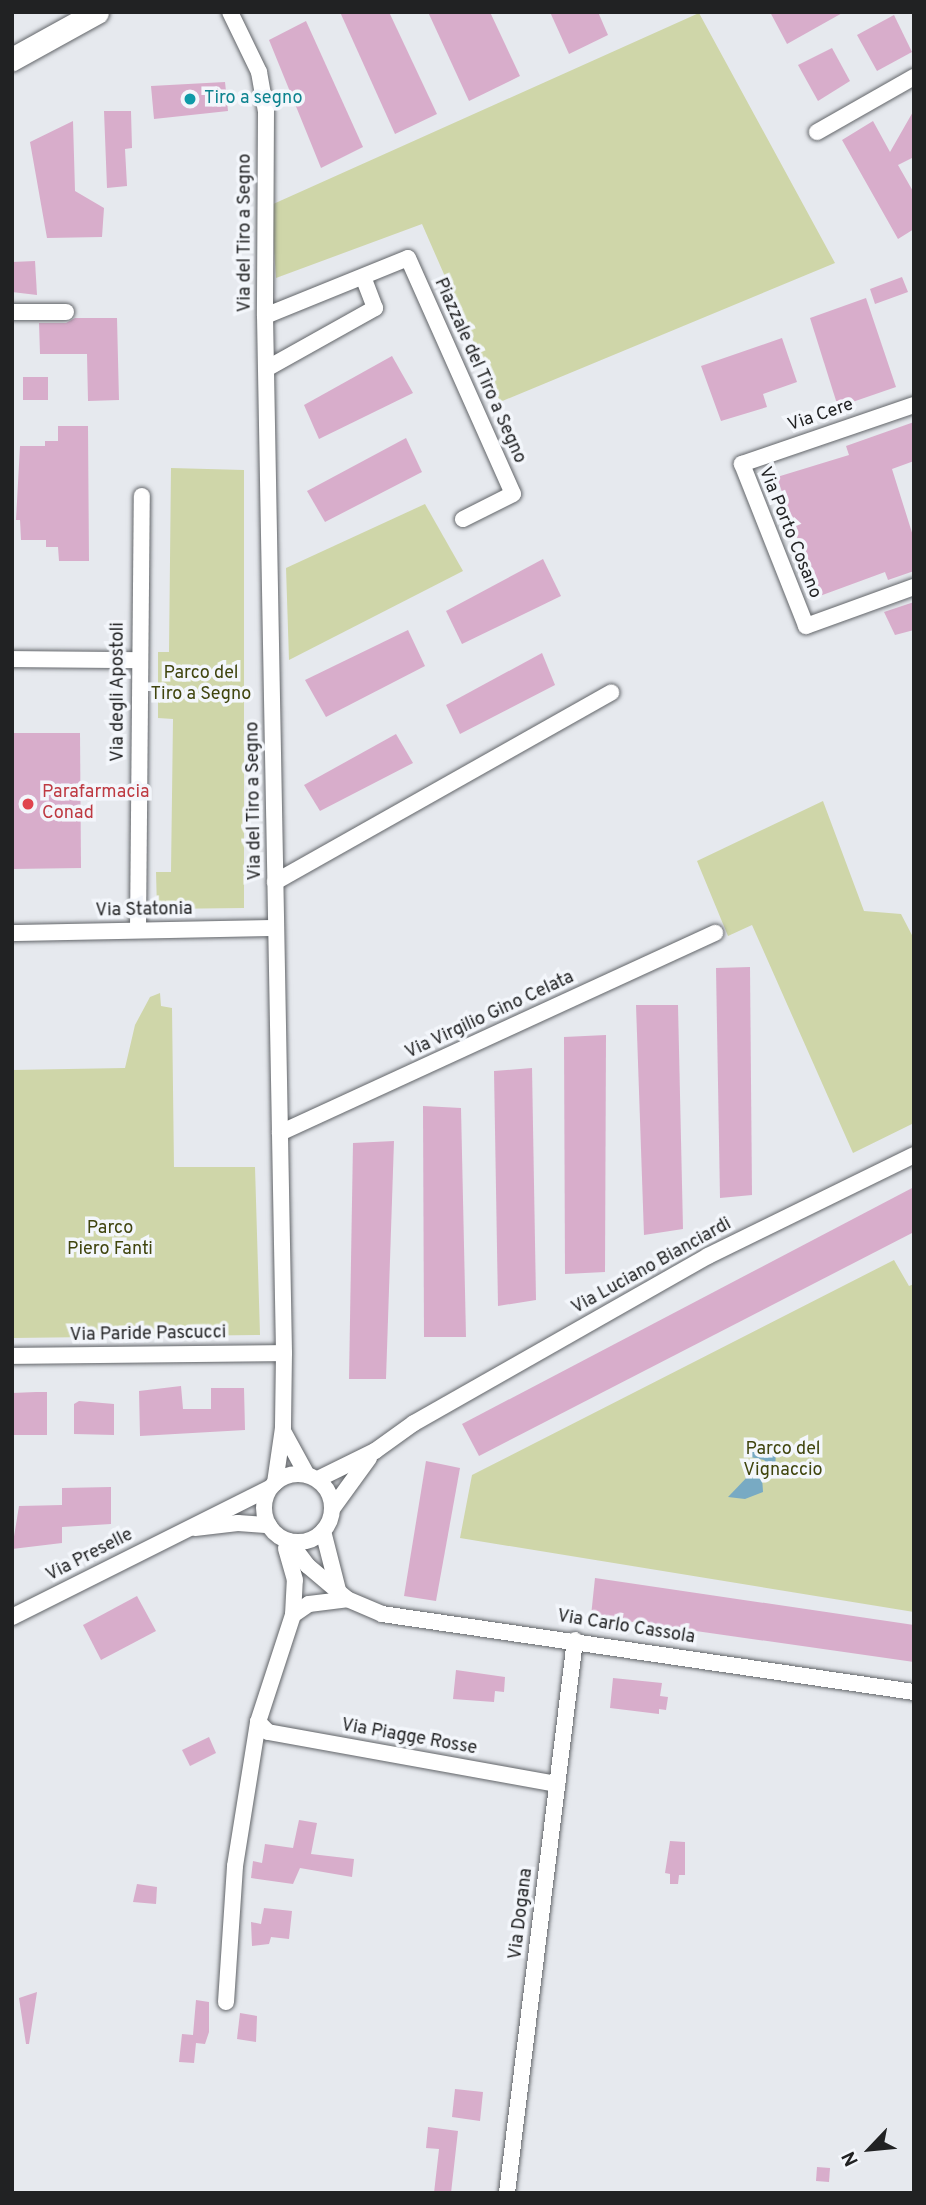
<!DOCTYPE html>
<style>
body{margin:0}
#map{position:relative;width:926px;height:2205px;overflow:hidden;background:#e6e9ee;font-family:Overpass,sans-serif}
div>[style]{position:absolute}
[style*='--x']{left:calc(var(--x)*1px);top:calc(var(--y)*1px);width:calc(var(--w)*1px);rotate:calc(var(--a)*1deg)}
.green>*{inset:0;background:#cfd6a9}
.water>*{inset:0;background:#78aac3}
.building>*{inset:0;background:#d8adcb}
.roads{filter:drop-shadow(0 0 2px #626569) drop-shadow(0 0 2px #626569)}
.minor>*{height:16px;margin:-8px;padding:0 8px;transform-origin:8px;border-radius:8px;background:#fff}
.minor>.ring{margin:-8px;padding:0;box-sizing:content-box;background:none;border:16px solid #fff;border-radius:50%}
.secondary>*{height:23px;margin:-11.5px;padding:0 11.5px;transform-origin:11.5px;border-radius:11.5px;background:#fff}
.dots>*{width:19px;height:19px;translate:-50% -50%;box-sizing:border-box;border:4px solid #f3f6fb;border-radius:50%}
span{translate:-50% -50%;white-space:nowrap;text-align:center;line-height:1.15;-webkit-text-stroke:7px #f3f6fb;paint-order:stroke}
.culture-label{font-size:18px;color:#0d838f}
.left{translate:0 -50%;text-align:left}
.street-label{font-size:18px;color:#212223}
.park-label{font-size:18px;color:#40450e}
.health-label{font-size:18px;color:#be3a42}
.frame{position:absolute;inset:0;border:14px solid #212223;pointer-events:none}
.north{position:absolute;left:835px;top:2114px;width:70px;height:70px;-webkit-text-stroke:5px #f3f6fb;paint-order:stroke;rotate:244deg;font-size:19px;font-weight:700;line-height:28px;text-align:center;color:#212223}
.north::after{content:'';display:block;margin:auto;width:24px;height:32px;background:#212223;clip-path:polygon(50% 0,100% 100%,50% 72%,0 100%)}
</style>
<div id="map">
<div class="green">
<div style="clip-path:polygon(699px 13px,835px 263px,500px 402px,422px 224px,276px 278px,271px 205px)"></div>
<div style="clip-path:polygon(171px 468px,244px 470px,244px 908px,157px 909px,156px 872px,171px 872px,173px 719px,158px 718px,158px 652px,169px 652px)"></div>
<div style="clip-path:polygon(425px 504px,463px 571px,289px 660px,286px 568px)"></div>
<div style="clip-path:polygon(823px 801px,864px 911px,901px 914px,914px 939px,914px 1123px,853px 1153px,752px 925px,728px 936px,697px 861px)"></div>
<div style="clip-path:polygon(160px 993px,161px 1006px,172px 1008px,174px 1167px,255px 1167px,260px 1335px,12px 1338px,12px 1070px,125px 1068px,135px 1025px,150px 997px)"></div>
<div style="clip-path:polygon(894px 1260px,909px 1286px,914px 1284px,914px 1612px,460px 1538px,472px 1475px)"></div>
</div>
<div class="water">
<div style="clip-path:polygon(765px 1441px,776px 1451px,775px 1471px,764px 1460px,746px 1456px,753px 1443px)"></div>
<div style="clip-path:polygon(752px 1472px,762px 1477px,763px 1492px,745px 1499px,728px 1497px)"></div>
</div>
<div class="building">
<div style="clip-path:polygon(340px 12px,389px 12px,437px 114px,395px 134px)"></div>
<div style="clip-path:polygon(428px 12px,490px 12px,520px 76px,469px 101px)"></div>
<div style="clip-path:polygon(550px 12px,598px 12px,608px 35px,569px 54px)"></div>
<div style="clip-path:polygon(770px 12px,844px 12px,787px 44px)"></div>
<div style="clip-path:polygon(894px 15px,912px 52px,877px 71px,857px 35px)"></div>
<div style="clip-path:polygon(306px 21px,363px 147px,321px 168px,269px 40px)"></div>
<div style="clip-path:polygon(832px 48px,850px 81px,818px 101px,798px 65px)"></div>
<div style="clip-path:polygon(225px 82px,228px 111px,154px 119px,151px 86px)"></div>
<div style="clip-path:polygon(914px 110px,914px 157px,898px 165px,914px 193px,914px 229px,898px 239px,842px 140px,873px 121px,890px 152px)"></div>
<div style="clip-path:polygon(104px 111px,131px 111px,132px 148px,125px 149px,127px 186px,107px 188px)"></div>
<div style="clip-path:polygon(73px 121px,75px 191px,104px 208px,102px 237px,47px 238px,30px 142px)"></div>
<div style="clip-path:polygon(35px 261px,37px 295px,12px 292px,12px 262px)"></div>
<div style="clip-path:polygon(902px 277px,908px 292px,875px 304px,870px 289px)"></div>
<div style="clip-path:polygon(866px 298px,896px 387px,838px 407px,810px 318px)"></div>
<div style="clip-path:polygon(75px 318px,117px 318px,119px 400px,88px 401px,87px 354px,40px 354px,39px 323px,66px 323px)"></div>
<div style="clip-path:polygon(782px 338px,797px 382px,763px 394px,767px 407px,721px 421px,701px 366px)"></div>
<div style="clip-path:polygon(392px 356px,413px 393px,319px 439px,304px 405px)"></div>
<div style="clip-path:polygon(23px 377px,48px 377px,48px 400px,23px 400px)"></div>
<div style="clip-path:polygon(914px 422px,914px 461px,892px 469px,914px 539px,914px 571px,888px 580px,885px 572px,817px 597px,777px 477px,849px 455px,846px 446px)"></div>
<div style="clip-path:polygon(58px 426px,88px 426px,89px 561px,59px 561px,58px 547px,46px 547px,46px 540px,21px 540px,20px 520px,16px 520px,20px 446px,45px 446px,45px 441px,58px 441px)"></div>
<div style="clip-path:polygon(406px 438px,422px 472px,325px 522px,307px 491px)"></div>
<div style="clip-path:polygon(543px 559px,561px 596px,462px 644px,446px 611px)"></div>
<div style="clip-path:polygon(914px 602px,914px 630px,895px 635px,884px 612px)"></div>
<div style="clip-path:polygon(408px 630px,425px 666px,326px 717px,305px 680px)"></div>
<div style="clip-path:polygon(542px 653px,555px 685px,460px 734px,446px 705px)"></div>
<div style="clip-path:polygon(12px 733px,80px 733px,81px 868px,12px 869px)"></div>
<div style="clip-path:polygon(396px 734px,413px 763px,320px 811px,304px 785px)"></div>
<div style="clip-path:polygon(750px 967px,752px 1195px,720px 1198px,716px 968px)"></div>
<div style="clip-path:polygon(636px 1005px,678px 1005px,683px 1229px,644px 1235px)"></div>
<div style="clip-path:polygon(606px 1035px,605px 1272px,565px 1274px,564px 1037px)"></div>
<div style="clip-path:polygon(532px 1068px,536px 1300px,498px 1306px,494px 1071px)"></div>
<div style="clip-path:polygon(423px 1106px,461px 1108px,466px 1337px,424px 1337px)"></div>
<div style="clip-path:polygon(394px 1141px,386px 1379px,349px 1379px,353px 1143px)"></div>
<div style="clip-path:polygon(914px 1187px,914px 1232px,479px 1456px,462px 1424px)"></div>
<div style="clip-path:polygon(181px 1386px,183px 1409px,211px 1409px,211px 1388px,244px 1388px,245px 1430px,140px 1436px,139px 1391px)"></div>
<div style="clip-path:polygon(36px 1392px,47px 1392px,47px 1435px,12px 1435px,12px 1393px)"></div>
<div style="clip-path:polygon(79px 1401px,114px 1404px,114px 1435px,74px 1434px,74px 1404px)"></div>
<div style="clip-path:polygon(426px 1461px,460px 1468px,436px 1601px,404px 1596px)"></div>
<div style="clip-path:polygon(111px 1487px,111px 1524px,62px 1527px,62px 1543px,12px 1549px,19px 1506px,62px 1505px,62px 1488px)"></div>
<div style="clip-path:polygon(595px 1578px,914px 1625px,914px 1662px,591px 1616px)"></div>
<div style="clip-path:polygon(137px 1596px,156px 1631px,101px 1660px,83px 1625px)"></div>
<div style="clip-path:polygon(456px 1670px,505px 1677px,504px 1692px,495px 1691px,494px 1702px,453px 1699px)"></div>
<div style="clip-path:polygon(613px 1678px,662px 1683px,660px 1696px,668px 1697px,666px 1710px,659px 1709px,659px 1714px,610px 1708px)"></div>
<div style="clip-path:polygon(209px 1737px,216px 1753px,190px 1766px,182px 1750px)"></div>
<div style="clip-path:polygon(299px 1820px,317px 1823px,311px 1854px,354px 1859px,352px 1877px,300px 1868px,293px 1884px,251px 1878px,253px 1861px,262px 1863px,265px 1844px,293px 1848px)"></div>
<div style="clip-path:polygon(670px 1841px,685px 1842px,685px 1875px,679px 1875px,678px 1884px,670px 1884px,670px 1874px,665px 1873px)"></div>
<div style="clip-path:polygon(137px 1884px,157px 1887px,156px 1904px,133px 1902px)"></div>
<div style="clip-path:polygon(264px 1908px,292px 1911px,289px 1939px,271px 1937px,269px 1944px,252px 1946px,251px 1922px,261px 1924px)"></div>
<div style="clip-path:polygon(37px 1992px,29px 2044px,26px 2044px,19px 1998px)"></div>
<div style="clip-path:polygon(196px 2000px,209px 2002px,209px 2032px,205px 2044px,196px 2043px,194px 2063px,179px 2062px,182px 2034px,193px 2035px)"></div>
<div style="clip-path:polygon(240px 2013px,257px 2016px,256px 2042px,237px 2039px)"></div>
<div style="clip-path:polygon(455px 2089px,483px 2092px,480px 2121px,452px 2117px)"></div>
<div style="clip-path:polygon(428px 2127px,458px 2131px,451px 2193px,434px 2193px,439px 2149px,426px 2148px)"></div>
<div style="clip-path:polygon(817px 2167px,830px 2168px,829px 2182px,816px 2181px)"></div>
</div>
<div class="roads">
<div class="minor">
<div style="--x:230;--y:12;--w:67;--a:64.2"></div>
<div style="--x:259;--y:72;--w:39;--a:80"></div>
<div style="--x:266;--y:110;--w:206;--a:90.3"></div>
<div style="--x:265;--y:316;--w:1037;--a:88.95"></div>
<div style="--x:284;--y:1353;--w:75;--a:90.8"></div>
<div style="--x:283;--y:1428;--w:56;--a:98.3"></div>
<div style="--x:817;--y:132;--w:112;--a:-29.6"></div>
<div style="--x:12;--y:312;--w:54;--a:0"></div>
<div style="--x:265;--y:316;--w:154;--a:-22.1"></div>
<div style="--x:408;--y:258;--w:258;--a:66"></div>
<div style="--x:513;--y:494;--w:56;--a:153.4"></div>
<div style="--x:266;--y:369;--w:125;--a:-29.2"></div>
<div style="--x:375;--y:308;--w:33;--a:-111"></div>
<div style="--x:914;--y:405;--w:182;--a:161.1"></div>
<div style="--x:742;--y:464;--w:174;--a:68.4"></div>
<div style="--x:806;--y:626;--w:115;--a:-19.9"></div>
<div style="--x:12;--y:659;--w:125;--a:0.5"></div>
<div style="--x:275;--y:882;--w:386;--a:-29.4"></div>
<div style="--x:138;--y:930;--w:434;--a:-89.5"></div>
<div style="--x:12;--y:933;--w:264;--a:-1.1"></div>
<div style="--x:280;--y:1133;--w:479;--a:-24.7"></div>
<div style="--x:12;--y:1356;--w:272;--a:-0.6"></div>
<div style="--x:283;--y:1431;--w:50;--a:61.4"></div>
<div class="ring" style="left:264px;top:1474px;width:52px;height:52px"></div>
<div style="--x:318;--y:1479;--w:64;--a:-26.2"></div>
<div style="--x:375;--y:1451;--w:48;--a:-35.7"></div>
<div style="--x:414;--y:1423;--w:338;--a:-29.6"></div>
<div style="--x:708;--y:1256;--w:229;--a:-26.1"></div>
<div style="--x:332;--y:1509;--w:63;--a:-54"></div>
<div style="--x:195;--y:1528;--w:43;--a:-6.6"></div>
<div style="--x:238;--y:1523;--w:31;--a:4"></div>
<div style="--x:323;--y:1531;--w:61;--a:75.7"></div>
<div style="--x:289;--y:1541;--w:31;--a:53"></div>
<div style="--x:308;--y:1566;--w:51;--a:40.2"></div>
<div style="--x:347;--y:1599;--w:38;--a:23"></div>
<div style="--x:382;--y:1614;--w:538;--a:8.34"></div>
<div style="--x:293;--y:1615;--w:19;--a:-35"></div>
<div style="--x:309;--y:1604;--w:38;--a:-7"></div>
<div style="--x:12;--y:1617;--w:288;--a:-26.6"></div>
<div style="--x:258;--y:1722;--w:14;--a:45"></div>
<div style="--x:268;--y:1732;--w:294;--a:10.2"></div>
<div style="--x:226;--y:2002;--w:136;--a:-86.2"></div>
<div style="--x:235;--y:1866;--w:146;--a:-80.9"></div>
<div style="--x:258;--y:1722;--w:113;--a:-71.9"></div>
<div style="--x:293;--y:1615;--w:35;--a:-87"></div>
<div style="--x:295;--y:1580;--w:33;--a:-106"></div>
<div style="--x:507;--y:2193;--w:557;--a:-82.99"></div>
</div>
<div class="secondary">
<div style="--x:12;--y:59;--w:97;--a:-28.9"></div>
</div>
</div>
<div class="dots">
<div style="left:190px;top:99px;background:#0f9aa8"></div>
<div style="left:28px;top:804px;background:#e0444e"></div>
</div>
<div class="culture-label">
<span class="left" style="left:204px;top:99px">Tiro a segno</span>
</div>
<div class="street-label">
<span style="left:246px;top:233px;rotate:-90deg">Via del Tiro a Segno</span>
<span style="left:479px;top:371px;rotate:66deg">Piazzale del Tiro a Segno</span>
<span style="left:821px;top:416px;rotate:-19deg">Via Cere</span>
<span style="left:789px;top:533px;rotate:68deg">Via Porto Cosano</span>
<span style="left:119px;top:692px;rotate:-90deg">Via degli Apostoli</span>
<span style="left:255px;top:801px;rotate:-91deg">Via del Tiro a Segno</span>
<span style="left:144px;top:911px;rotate:-1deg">Via Statonia</span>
<span style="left:490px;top:1016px;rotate:-25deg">Via Virgilio Gino Celata</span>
<span style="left:652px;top:1267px;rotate:-29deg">Via Luciano Bianciardi</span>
<span style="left:148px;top:1335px;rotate:-1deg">Via Paride Pascucci</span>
<span style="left:90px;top:1556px;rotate:-27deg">Via Preselle</span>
<span style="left:626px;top:1628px;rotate:9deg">Via Carlo Cassola</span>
<span style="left:409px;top:1738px;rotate:10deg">Via Piagge Rosse</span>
<span style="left:522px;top:1914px;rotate:-83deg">Via Dogana</span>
</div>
<div class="park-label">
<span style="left:201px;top:685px">Parco del<br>Tiro a Segno</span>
<span style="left:110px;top:1240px">Parco<br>Piero Fanti</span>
<span style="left:783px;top:1461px">Parco del<br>Vignaccio</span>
</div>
<div class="health-label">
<span class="left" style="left:42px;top:804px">Parafarmacia<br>Conad</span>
</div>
<div class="frame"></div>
<div class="north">N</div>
</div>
